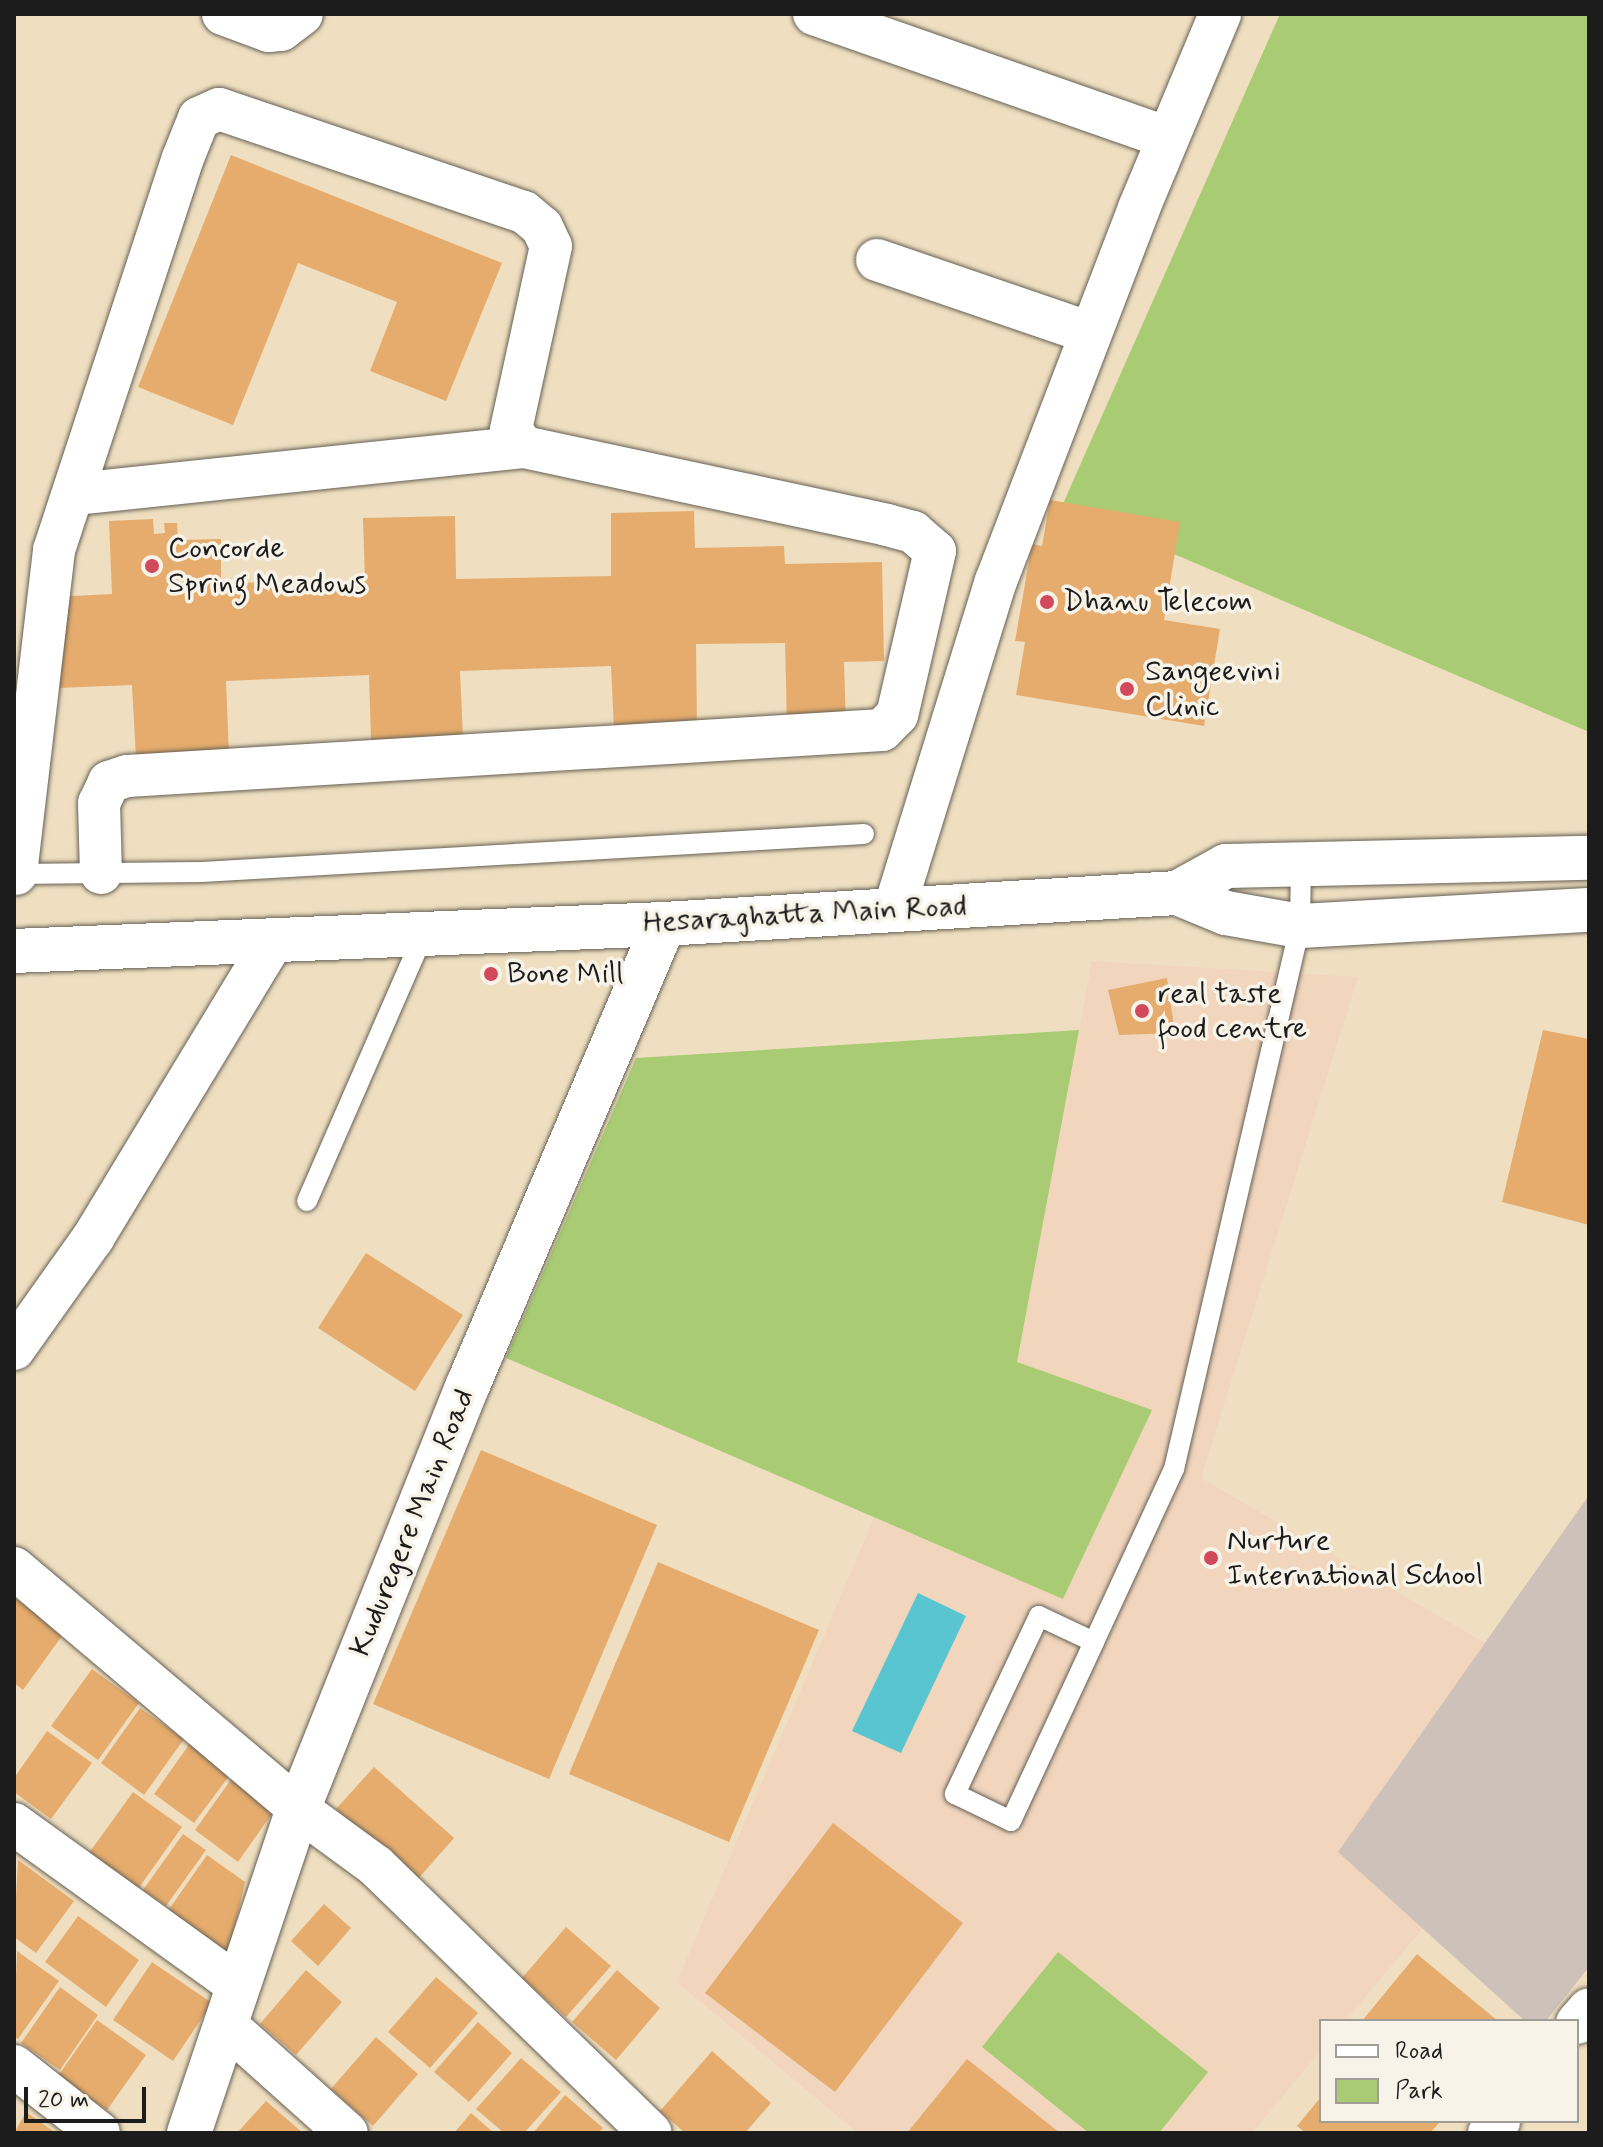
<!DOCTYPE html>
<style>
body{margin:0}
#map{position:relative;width:1603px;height:2147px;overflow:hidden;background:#efdfc0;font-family:Mynerve,sans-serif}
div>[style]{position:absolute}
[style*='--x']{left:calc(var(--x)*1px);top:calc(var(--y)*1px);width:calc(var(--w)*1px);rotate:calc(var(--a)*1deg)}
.built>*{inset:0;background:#f1d5bd}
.industrial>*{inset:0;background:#cec1ba}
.green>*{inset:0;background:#a8cb74}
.water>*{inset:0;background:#59c5d1}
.building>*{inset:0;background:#e6ac6d}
.roads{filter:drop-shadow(0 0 2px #666055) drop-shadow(0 0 2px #666055)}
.service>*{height:20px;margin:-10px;padding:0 10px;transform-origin:10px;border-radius:10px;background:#fff}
.minor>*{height:42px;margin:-21px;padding:0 21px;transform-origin:21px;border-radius:21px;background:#fff}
.tertiary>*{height:44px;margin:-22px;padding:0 22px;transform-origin:22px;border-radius:22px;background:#fff}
.primary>*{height:44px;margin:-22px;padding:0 22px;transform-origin:22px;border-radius:22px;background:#fff}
.dots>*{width:22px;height:22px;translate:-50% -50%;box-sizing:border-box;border:4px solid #f7f3e8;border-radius:50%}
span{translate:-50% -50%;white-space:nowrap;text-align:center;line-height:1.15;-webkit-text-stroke:7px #f7f3e8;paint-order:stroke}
.poi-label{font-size:30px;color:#1c1c1c}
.left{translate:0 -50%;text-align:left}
.street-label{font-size:30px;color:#1c1c1c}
.frame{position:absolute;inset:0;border:16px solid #1c1c1c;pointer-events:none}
.legend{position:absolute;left:1319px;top:2019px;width:260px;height:104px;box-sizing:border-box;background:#f7f3e8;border:2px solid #9f9d96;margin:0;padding:10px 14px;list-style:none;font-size:24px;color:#1c1c1c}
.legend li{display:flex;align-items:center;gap:16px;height:40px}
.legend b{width:40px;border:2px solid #9f9d96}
.scale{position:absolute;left:24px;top:2087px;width:122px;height:36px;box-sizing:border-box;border:4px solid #1c1c1c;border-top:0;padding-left:10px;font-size:24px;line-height:28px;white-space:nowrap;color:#1c1c1c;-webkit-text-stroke:6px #f7f3e8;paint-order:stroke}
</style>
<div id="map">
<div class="built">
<div style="clip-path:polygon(1092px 961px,1358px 977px,1201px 1478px,1485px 1643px,1338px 1852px,1423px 1928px,1345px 2021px,1321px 2021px,1321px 2050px,1252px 2133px,858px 2133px,677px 1982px,874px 1518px,1063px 1599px,1151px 1410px,1017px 1362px)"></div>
</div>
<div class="industrial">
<div style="clip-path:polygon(1589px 1495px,1589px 1967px,1546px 2021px,1525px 2021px,1338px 1852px)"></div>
</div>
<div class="green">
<div style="clip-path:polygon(1280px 14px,1589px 14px,1589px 732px,1062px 506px)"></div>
<div style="clip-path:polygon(1079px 1030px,1017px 1362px,1152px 1410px,1063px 1599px,506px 1358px,636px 1058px)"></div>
<div style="clip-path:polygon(1058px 1952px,1208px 2072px,1159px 2133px,1089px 2133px,982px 2047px)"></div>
</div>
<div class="water">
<div style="clip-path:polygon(918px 1593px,966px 1616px,901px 1753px,852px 1731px)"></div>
</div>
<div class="building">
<div style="clip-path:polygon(231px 155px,502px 263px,446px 401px,370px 371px,397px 302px,298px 263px,233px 425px,138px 387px)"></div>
<div style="clip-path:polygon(1050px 500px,1180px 522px,1164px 620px,1220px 629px,1204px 726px,1016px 695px,1025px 642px,1015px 641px,1032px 544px,1042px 546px)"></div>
<div style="clip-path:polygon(694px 511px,695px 548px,784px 546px,785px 564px,882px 562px,884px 661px,844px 662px,846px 726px,787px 727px,785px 643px,696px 644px,697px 729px,614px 731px,611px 666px,460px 671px,463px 737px,371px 740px,369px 675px,226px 681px,229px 755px,136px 759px,132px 685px,57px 688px,53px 597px,112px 594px,109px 521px,153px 519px,154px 534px,165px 533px,164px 523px,177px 523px,178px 540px,221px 539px,221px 583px,365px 581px,363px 518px,455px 516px,456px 579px,611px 576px,611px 513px)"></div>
<div style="clip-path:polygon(1167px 978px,1175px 1033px,1119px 1035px,1108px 990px)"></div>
<div style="clip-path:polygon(1543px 1030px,1589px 1039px,1589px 1225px,1502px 1202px)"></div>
<div style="clip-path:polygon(366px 1253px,463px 1315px,415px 1391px,318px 1328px)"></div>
<div style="clip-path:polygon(481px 1450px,657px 1525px,549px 1779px,373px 1704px)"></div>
<div style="clip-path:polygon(658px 1562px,819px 1630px,729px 1842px,569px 1774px)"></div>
<div style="clip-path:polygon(16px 1599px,64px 1633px,23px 1690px,14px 1683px)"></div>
<div style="clip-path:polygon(92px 1669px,139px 1703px,98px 1760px,51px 1726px)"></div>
<div style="clip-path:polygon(140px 1708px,184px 1739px,144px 1795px,101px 1763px)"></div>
<div style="clip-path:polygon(47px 1731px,92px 1763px,51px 1819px,14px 1792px,14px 1778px)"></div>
<div style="clip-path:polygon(191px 1742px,232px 1772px,194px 1823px,154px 1794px)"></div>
<div style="clip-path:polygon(374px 1767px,454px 1838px,417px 1880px,336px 1809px)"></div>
<div style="clip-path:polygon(235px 1774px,278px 1805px,238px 1862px,195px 1830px)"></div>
<div style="clip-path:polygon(133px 1792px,182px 1827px,138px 1889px,89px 1853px)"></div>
<div style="clip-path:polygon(833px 1823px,963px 1923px,835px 2092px,705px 1993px)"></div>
<div style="clip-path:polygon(183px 1834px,206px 1850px,166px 1906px,143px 1890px)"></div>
<div style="clip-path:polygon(207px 1855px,245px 1882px,231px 1943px,223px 1956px,165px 1915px)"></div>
<div style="clip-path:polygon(18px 1860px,74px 1901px,36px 1953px,14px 1937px)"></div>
<div style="clip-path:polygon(324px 1904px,351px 1928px,318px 1966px,291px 1941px)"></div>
<div style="clip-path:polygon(78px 1916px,139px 1960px,106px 2007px,45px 1962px)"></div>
<div style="clip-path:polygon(566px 1927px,611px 1966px,566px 2017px,522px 1978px)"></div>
<div style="clip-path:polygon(17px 1951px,59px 1981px,18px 2039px,14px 2036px)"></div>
<div style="clip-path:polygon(1417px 1954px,1498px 2021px,1362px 2021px)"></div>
<div style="clip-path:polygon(152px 1962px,212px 2003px,173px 2061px,113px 2020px)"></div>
<div style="clip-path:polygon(306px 1970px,342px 2002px,296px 2055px,260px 2024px)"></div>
<div style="clip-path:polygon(617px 1970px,660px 2008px,616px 2060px,572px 2022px)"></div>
<div style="clip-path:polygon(436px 1977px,478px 2013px,430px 2068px,388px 2032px)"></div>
<div style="clip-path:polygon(60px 1987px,98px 2015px,60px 2070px,21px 2043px)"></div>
<div style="clip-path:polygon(97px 2020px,146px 2055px,107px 2110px,58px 2076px)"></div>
<div style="clip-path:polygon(478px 2022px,512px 2053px,469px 2102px,434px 2072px)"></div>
<div style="clip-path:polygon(376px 2037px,418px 2074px,373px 2126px,331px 2089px)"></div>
<div style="clip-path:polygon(712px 2051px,771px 2103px,745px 2133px,685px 2133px,660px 2111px)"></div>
<div style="clip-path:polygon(521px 2058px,561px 2092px,524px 2133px,504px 2133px,476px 2109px)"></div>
<div style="clip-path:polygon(967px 2059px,1060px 2133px,907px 2133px)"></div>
<div style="clip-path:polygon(565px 2095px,603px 2128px,598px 2133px,533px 2133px)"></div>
<div style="clip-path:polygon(1321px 2097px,1321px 2121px,1439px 2123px,1430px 2133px,1306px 2133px,1297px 2126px)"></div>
<div style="clip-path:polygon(266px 2101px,303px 2133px,237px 2133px)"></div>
<div style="clip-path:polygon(26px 2112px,56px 2133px,14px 2133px)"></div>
<div style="clip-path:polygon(471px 2113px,494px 2133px,454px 2133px)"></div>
</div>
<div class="roads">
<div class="service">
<div style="--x:14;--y:874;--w:188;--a:-0.6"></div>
<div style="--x:202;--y:872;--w:663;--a:-3.29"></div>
<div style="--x:307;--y:1201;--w:290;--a:-66.4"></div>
<div style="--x:1094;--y:1642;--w:61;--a:-154.7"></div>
<div style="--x:1039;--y:1616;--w:197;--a:115.3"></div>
<div style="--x:955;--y:1794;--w:62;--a:25.7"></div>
<div style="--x:1011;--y:1821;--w:197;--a:-65.1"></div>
<div style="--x:1094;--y:1642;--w:191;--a:-65.2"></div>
<div style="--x:1174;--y:1469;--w:557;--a:-76.94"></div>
<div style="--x:1300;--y:926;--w:63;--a:-89.1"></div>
</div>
<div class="minor">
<div style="--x:223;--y:14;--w:49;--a:20.3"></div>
<div style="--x:269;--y:31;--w:12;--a:-5"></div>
<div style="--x:281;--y:30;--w:26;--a:-37"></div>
<div style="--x:814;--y:14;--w:375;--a:19.3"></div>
<div style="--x:877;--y:260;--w:225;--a:18.9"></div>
<div style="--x:76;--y:494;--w:450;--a:-6"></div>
<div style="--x:16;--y:874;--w:326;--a:-83.3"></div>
<div style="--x:54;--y:550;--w:413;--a:-71.8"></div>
<div style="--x:183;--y:158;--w:43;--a:-68.2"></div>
<div style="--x:199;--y:118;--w:22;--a:-24"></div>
<div style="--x:219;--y:109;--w:322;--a:18.7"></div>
<div style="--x:524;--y:212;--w:23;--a:40"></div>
<div style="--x:542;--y:227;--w:21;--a:65"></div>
<div style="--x:551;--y:246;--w:188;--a:102.3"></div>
<div style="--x:511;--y:430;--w:21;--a:53"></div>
<div style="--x:524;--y:447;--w:371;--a:12.1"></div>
<div style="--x:887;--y:525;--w:27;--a:15"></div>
<div style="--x:913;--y:532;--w:29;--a:41"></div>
<div style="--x:935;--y:551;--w:168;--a:103"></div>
<div style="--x:897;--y:715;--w:21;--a:135"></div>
<div style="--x:882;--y:730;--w:756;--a:176.51"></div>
<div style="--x:127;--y:776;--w:19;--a:162"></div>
<div style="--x:109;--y:782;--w:23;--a:115"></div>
<div style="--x:99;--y:803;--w:70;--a:88.4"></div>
<div style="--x:894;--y:910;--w:344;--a:-72.8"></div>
<div style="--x:996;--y:581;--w:399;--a:-69"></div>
<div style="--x:1139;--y:208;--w:210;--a:-67.3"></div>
<div style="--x:14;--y:1349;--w:136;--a:-54.6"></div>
<div style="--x:93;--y:1238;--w:347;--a:-58.8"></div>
<div style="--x:14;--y:1568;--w:386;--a:40.2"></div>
<div style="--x:309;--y:1817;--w:83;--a:36.2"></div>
<div style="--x:376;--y:1866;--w:383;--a:44.2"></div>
<div style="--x:14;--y:1824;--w:277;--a:35.8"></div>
<div style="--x:1577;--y:2023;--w:18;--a:-49"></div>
<div style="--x:226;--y:2025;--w:162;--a:41.8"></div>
<div style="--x:14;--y:2066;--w:108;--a:38.2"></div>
<div style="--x:1489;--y:2133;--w:16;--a:-50"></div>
</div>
<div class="tertiary">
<div style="--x:189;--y:2133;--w:344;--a:-71.4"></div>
<div style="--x:299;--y:1807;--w:455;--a:-68.2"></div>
<div style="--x:468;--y:1385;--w:501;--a:-66.97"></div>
</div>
<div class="primary">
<div style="--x:1177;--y:893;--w:53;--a:22.2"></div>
<div style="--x:1226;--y:913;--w:75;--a:10"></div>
<div style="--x:1300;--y:926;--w:289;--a:-3.2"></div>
<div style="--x:14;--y:951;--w:651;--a:-2.38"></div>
<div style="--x:664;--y:924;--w:514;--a:-3.46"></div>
<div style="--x:1177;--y:893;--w:56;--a:-28.9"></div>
<div style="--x:1226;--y:866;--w:363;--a:-1.3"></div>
</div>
</div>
<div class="dots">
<div style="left:152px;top:566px;background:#d1495b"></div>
<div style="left:1047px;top:602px;background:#d1495b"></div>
<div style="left:1127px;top:689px;background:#d1495b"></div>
<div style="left:491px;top:974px;background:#d1495b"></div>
<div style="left:1142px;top:1011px;background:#d1495b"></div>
<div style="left:1211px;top:1558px;background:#d1495b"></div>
</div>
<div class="poi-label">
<span class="left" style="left:168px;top:566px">Concorde<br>Spring Meadows</span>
<span class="left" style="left:1063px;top:602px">Dhanu Telecom</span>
<span class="left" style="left:1145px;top:689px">Sangeevini<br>Clinic</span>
<span class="left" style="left:507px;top:974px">Bone Mill</span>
<span class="left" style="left:1158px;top:1011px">real taste<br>food centre</span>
<span class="left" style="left:1227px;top:1558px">Nurture<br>International School</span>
</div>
<div class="street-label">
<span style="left:805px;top:915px;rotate:-3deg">Hesaraghatta Main Road</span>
<span style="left:413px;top:1523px;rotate:-68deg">Kuduregere Main Road</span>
</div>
<div class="frame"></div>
<ul class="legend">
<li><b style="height:10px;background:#fff"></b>Road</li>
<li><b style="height:22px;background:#a8cb74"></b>Park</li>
</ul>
<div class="scale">20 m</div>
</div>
